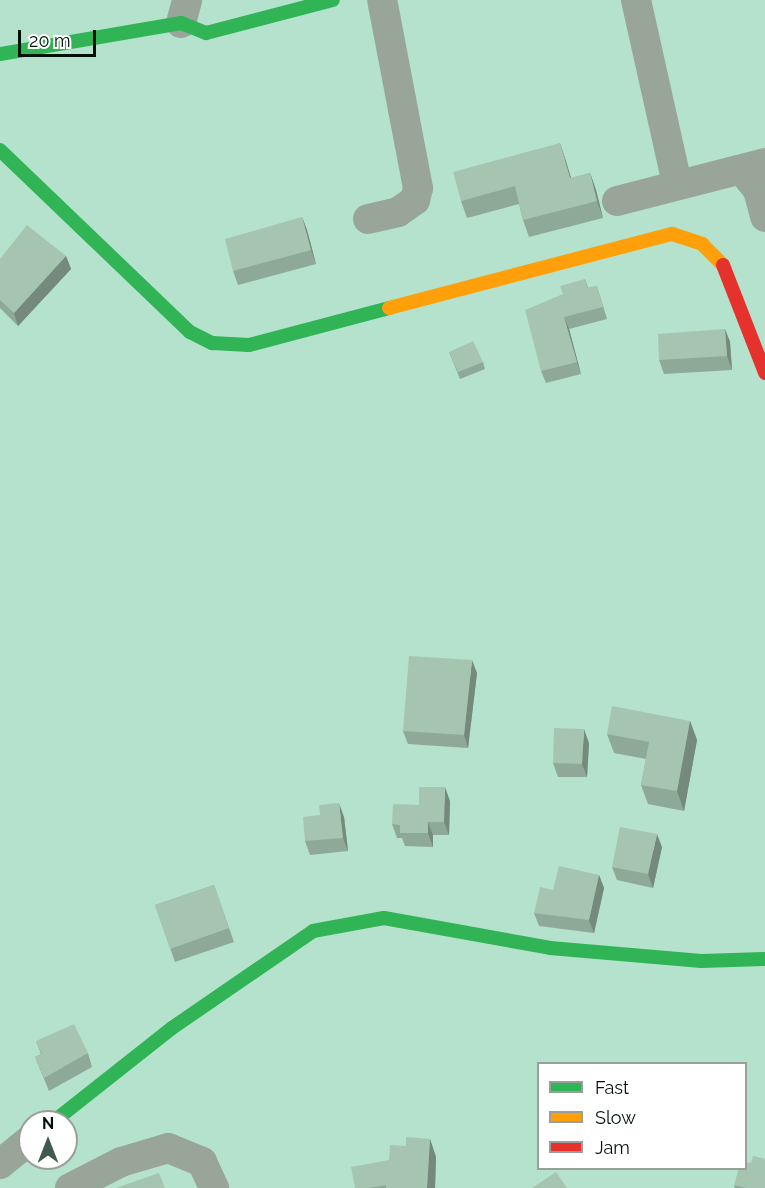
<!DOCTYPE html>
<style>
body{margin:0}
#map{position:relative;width:765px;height:1188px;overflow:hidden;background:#b4e2cd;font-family:Raleway,sans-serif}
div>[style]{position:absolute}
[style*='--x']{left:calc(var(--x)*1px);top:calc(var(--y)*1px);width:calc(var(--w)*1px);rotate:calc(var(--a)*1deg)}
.street>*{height:30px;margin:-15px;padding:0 15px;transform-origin:15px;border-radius:15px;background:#99a598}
.fast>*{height:14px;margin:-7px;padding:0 7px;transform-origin:7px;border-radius:7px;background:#30b455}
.slow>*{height:14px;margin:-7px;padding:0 7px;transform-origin:7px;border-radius:7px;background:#ff9f0a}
.jam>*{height:14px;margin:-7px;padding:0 7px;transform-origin:7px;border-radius:7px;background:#e5322d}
.wall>*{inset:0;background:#8fa998}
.shaded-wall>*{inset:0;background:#748a7c}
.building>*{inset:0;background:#a6c5b1}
span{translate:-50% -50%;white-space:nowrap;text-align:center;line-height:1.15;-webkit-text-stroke:4.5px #fff;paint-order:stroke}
.legend{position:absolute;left:537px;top:1062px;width:210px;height:108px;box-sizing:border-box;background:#fff;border:2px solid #99a09c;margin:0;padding:8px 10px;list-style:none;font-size:18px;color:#001208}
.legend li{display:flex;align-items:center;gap:12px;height:30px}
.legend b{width:30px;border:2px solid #99a09c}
.north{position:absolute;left:18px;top:1110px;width:60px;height:60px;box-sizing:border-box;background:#fff;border:2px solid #99a09c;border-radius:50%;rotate:0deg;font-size:16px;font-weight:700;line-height:24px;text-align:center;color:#001208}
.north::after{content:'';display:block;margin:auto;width:21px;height:27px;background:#3f5b4d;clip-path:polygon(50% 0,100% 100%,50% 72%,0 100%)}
.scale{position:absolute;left:18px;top:30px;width:78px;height:27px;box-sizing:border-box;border:3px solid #001208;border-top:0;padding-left:8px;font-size:18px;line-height:21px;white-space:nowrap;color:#001208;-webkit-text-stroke:4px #fff;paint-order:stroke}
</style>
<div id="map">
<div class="street">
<div style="--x:636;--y:0;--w:188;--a:77.4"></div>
<div style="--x:181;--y:23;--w:24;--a:-75"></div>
<div style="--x:742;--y:170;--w:26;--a:51"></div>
<div style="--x:758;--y:190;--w:28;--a:75"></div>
<div style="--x:617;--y:201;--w:153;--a:-14.4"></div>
<div style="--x:368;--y:219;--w:31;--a:-13"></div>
<div style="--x:398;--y:212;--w:21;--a:-35"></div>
<div style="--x:415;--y:200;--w:12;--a:-76"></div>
<div style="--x:418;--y:188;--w:191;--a:-100.8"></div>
<div style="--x:0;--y:1164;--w:38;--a:-39"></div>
<div style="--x:70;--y:1188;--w:57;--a:-27"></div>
<div style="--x:121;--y:1162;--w:49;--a:-16.6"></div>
<div style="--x:168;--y:1148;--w:37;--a:22"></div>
<div style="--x:202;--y:1162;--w:29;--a:65"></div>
</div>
<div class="fast">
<div style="--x:0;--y:54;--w:184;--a:-9.7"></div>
<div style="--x:181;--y:23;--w:27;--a:22"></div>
<div style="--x:206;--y:33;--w:131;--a:-14.6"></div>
<div style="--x:0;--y:150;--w:263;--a:43.8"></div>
<div style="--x:190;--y:332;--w:25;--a:27"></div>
<div style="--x:212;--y:343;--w:37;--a:3"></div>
<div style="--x:249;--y:345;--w:145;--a:-14.8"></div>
<div style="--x:53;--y:1122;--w:152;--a:-38.3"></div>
<div style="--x:172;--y:1028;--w:171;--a:-34.5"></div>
<div style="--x:313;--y:931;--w:72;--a:-10.4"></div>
<div style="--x:384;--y:918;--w:169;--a:10.2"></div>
<div style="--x:550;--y:948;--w:152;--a:4.9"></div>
<div style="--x:701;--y:961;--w:64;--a:-1.8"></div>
</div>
<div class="slow">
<div style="--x:389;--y:308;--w:293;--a:-14.7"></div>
<div style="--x:672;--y:234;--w:32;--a:18"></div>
<div style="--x:702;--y:244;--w:30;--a:45"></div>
</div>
<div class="jam">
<div style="--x:723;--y:265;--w:116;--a:68.7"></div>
</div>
<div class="wall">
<div style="clip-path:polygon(560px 143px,571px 178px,590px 173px,596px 190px,603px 218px,529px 237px,523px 220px,519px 204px,467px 218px,461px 201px)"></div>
<div style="clip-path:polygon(302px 217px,307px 230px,316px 264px,238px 285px,233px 271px)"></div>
<div style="clip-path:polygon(66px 256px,71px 269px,18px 326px,0 308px,0 259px)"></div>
<div style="clip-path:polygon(585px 279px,588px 288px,597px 286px,607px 319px,569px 329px,581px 374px,546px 383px,541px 371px,563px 294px)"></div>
<div style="clip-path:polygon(725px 329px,730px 342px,732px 370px,664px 374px,659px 360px)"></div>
<div style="clip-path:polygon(449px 352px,483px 362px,485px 369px,460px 379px)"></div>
<div style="clip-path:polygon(477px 673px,468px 748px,408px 744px,403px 731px)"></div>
<div style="clip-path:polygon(690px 721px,697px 740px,684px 811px,648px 804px,641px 785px,646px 759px,614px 753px,607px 734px)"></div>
<div style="clip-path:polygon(589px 743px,587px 777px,558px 777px,553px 763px)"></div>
<div style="clip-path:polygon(450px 801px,449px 835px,433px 835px,433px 847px,405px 846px,402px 838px,397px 838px,392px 824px,419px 805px)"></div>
<div style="clip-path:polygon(320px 815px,344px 817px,348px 851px,310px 855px,305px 841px)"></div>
<div style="clip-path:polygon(662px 847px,653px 888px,617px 880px,612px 867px)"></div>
<div style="clip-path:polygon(599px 875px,604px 888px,594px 933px,539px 926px,534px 913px,553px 890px)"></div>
<div style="clip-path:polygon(214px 885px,234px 942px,175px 962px,155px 905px)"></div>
<div style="clip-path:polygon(36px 1041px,88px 1053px,92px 1067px,49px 1091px,35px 1057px,41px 1054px)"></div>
<div style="clip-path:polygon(430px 1139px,436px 1157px,435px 1188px,355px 1188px,406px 1146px)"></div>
<div style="clip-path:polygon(734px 1185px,765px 1188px,735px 1188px)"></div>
</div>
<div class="shaded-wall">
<div style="clip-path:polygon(560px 143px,566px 161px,576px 195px,570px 178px)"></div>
<div style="clip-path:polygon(590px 173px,596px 190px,603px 218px,597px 201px)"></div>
<div style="clip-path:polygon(302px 217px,307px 230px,316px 264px,311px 250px)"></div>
<div style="clip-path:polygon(66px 256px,71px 269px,18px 326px,14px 313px)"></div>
<div style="clip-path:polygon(564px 317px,569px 329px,581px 374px,577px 362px)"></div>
<div style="clip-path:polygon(725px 329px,730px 342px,732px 370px,727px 356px)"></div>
<div style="clip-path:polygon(472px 660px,477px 673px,468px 748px,464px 735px)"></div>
<div style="clip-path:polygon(690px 721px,697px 740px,684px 811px,677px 791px)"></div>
<div style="clip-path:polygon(584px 729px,589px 743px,587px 777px,582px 764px)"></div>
<div style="clip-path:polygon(445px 787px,450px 801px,449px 835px,444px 822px)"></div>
<div style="clip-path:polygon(339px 803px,344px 817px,348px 851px,343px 838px)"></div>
<div style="clip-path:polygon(428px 822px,433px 835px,433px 847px,428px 833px)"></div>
<div style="clip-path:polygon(657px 834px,662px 847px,653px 888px,648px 874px)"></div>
<div style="clip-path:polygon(599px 875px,604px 888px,594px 933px,589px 920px)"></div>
<div style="clip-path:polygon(430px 1139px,436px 1157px,435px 1188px,427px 1188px)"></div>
</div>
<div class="building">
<div style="clip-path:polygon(560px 143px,570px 178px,590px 173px,597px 201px,523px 220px,515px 186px,461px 201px,453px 172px)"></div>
<div style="clip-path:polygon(302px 217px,311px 250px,233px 271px,225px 239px)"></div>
<div style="clip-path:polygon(27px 225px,66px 256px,14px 313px,0 300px,0 259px)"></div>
<div style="clip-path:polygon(585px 279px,587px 288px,597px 286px,603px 307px,564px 317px,577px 362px,541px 371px,525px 310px,563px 294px,560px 286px)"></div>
<div style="clip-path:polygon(725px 329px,727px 356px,659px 360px,658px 334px)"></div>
<div style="clip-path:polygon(473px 341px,483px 362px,458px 372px,449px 352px)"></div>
<div style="clip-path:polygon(409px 656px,472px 660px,464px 735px,403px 731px)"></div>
<div style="clip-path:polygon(612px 706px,690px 721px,677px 791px,641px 785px,649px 742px,607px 734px)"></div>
<div style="clip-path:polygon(554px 728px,584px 729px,582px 764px,553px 763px)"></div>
<div style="clip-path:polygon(419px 787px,445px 787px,444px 822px,428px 822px,428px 833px,400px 833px,400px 825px,392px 824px,393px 804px,419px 805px)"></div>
<div style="clip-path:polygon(339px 803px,343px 838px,305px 841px,303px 817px,320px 815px,319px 805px)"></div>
<div style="clip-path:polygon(620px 827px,657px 834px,648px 874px,612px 867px)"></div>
<div style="clip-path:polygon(559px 866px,599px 875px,589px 920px,534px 913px,540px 887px,553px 890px)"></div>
<div style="clip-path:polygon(214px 885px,229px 928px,170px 949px,155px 905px)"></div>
<div style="clip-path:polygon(74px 1024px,88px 1053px,44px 1078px,35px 1057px,42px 1054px,36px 1041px)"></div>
<div style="clip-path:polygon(406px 1137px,430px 1139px,427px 1188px,386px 1188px,386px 1185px,368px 1188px,355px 1188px,351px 1167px,389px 1160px,390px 1145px,406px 1146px)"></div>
<div style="clip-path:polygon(753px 1156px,765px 1159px,765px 1188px,746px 1188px,734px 1185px,739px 1168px,746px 1168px,746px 1162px,751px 1163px)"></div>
<div style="clip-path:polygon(556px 1172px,567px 1188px,532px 1188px)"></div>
<div style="clip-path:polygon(159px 1173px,165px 1188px,116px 1188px)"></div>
</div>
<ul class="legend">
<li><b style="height:8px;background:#30b455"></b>Fast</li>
<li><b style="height:8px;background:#ff9f0a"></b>Slow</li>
<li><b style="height:8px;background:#e5322d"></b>Jam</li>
</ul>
<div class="north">N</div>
<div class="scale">20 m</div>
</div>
